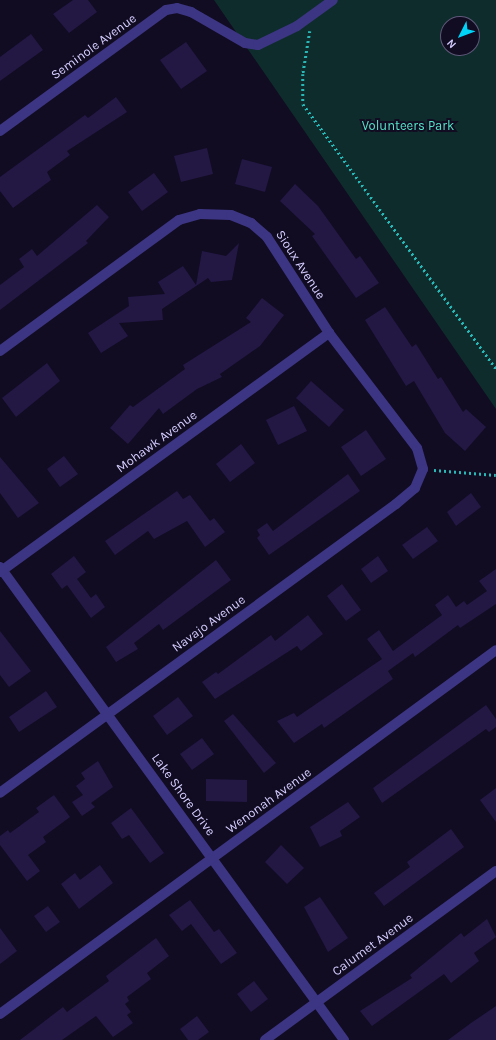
<!DOCTYPE html>
<style>
body{margin:0}
#map{position:relative;width:496px;height:1040px;overflow:hidden;background:#110c22;font-family:Karla,sans-serif}
div>[style]{position:absolute}
[style*='--x']{left:calc(var(--x)*1px);top:calc(var(--y)*1px);width:calc(var(--w)*1px);rotate:calc(var(--a)*1deg)}
.green>*{inset:0;background:#0f2c2c}
.building>*{inset:0;background:#231744}
.path>*{height:2.5px;margin-top:-1.25px;transform-origin:0;background:repeating-linear-gradient(90deg,#28b8b7 0 2px,transparent 0 5px)}
.minor>*{height:10px;margin:-5px;padding:0 5px;transform-origin:5px;border-radius:5px;background:#3c3583}
span{translate:-50% -50%;white-space:nowrap;text-align:center;line-height:1.15;-webkit-text-stroke:4px #110c22;paint-order:stroke}
.street-label{font-size:13px;color:#d5cdff}
.park-label{font-size:13px;color:#53e5c8}
.north{position:absolute;left:440px;top:16px;width:40px;height:40px;box-sizing:border-box;background:#110c22;border:1px solid #5f597a;border-radius:50%;rotate:228deg;font-size:11px;font-weight:700;line-height:16px;text-align:center;color:#d5cdff}
.north::after{content:'';display:block;margin:auto;width:14px;height:18px;background:#00d3f8;clip-path:polygon(50% 0,100% 100%,50% 72%,0 100%)}
</style>
<div id="map">
<div class="green">
<div style="clip-path:polygon(evenodd,214px 0,496px 0,496px 409px,214px 0,448px 24px,472px 24px,472px 48px,448px 48px,448px 24px)"></div>
</div>
<div class="building">
<div style="clip-path:polygon(73px 0,88px 0,97px 12px,69px 33px,53px 14px)"></div>
<div style="clip-path:polygon(31px 34px,43px 50px,0 81px,0 57px)"></div>
<div style="clip-path:polygon(186px 42px,207px 71px,181px 89px,160px 60px)"></div>
<div style="clip-path:polygon(116px 97px,127px 112px,67px 151px,70px 155px,47px 172px,51px 180px,13px 208px,0 191px,0 177px,85px 115px,88px 118px)"></div>
<div style="clip-path:polygon(207px 148px,213px 174px,181px 182px,174px 156px)"></div>
<div style="clip-path:polygon(242px 159px,272px 167px,265px 192px,235px 184px)"></div>
<div style="clip-path:polygon(154px 173px,168px 192px,142px 211px,128px 192px)"></div>
<div style="clip-path:polygon(295px 184px,318px 206px,356px 259px,360px 256px,379px 283px,356px 298px,312px 236px,315px 234px,280px 201px)"></div>
<div style="clip-path:polygon(97px 205px,109px 217px,86px 241px,88px 243px,0 310px,0 285px,24px 267px,19px 259px,32px 249px,37px 256px)"></div>
<div style="clip-path:polygon(239px 243px,232px 280px,211px 282px,208px 278px,162px 309px,163px 320px,119px 323px,128px 336px,101px 353px,88px 333px,129px 306px,128px 297px,165px 294px,158px 282px,183px 266px,196px 285px,202px 251px,226px 256px)"></div>
<div style="clip-path:polygon(262px 298px,284px 315px,260px 346px,220px 374px,222px 377px,197px 389px,163px 414px,159px 408px,128px 444px,110px 428px,130px 405px,133px 407px,185px 369px,183px 365px,251px 322px,246px 318px)"></div>
<div style="clip-path:polygon(385px 307px,412px 347px,416px 344px,438px 379px,441px 377px,463px 412px,466px 409px,486px 427px,465px 451px,445px 433px,414px 381px,406px 386px,365px 320px)"></div>
<div style="clip-path:polygon(47px 363px,60px 381px,16px 417px,2px 398px)"></div>
<div style="clip-path:polygon(311px 381px,344px 410px,329px 427px,296px 398px)"></div>
<div style="clip-path:polygon(294px 406px,307px 431px,278px 445px,266px 420px)"></div>
<div style="clip-path:polygon(366px 430px,386px 459px,361px 476px,341px 447px)"></div>
<div style="clip-path:polygon(241px 444px,255px 463px,230px 482px,216px 464px)"></div>
<div style="clip-path:polygon(64px 456px,78px 474px,60px 487px,47px 469px)"></div>
<div style="clip-path:polygon(0 457px,39px 503px,18px 518px,0 493px)"></div>
<div style="clip-path:polygon(348px 474px,360px 491px,269px 555px,257px 538px,260px 535px,257px 530px,267px 523px,273px 531px)"></div>
<div style="clip-path:polygon(177px 491px,183px 499px,190px 495px,210px 521px,214px 518px,225px 532px,205px 547px,187px 521px,154px 539px,148px 531px,115px 555px,105px 541px)"></div>
<div style="clip-path:polygon(471px 493px,481px 507px,456px 526px,447px 512px)"></div>
<div style="clip-path:polygon(427px 527px,438px 541px,413px 559px,402px 545px)"></div>
<div style="clip-path:polygon(74px 556px,86px 572px,77px 579px,91px 598px,96px 594px,105px 607px,91px 618px,67px 585px,62px 589px,51px 574px)"></div>
<div style="clip-path:polygon(378px 556px,388px 571px,371px 583px,361px 569px)"></div>
<div style="clip-path:polygon(216px 560px,231px 580px,163px 630px,159px 624px,134px 643px,138px 649px,116px 662px,106px 647px)"></div>
<div style="clip-path:polygon(496px 569px,496px 604px,460px 628px,458px 625px,415px 657px,413px 653px,388px 671px,393px 679px,324px 728px,322px 724px,294px 743px,277px 721px,294px 713px,297px 717px,382px 659px,367px 639px,379px 630px,393px 651px,442px 615px,435px 605px,448px 595px,456px 607px,464px 601px,467px 605px,487px 591px,479px 581px)"></div>
<div style="clip-path:polygon(342px 584px,361px 610px,346px 621px,327px 596px)"></div>
<div style="clip-path:polygon(308px 615px,323px 634px,301px 651px,297px 646px,215px 699px,202px 682px,216px 672px,218px 674px,271px 635px,275px 641px)"></div>
<div style="clip-path:polygon(0 631px,31px 671px,9px 687px,0 675px)"></div>
<div style="clip-path:polygon(46px 691px,57px 707px,19px 732px,9px 717px)"></div>
<div style="clip-path:polygon(178px 697px,193px 716px,167px 735px,153px 716px)"></div>
<div style="clip-path:polygon(486px 705px,496px 719px,496px 727px,489px 732px,486px 729px,382px 803px,373px 788px)"></div>
<div style="clip-path:polygon(233px 714px,276px 763px,264px 773px,224px 721px)"></div>
<div style="clip-path:polygon(202px 738px,214px 754px,192px 770px,180px 754px)"></div>
<div style="clip-path:polygon(98px 761px,113px 787px,91px 803px,95px 807px,82px 816px,72px 802px,83px 795px,76px 786px,85px 779px,81px 773px)"></div>
<div style="clip-path:polygon(206px 779px,247px 780px,247px 802px,206px 801px)"></div>
<div style="clip-path:polygon(496px 788px,496px 822px,480px 800px)"></div>
<div style="clip-path:polygon(54px 795px,70px 817px,43px 837px,46px 842px,28px 855px,40px 871px,27px 881px,0 845px,0 836px,8px 830px,10px 833px,39px 812px,36px 808px)"></div>
<div style="clip-path:polygon(348px 802px,360px 817px,340px 831px,342px 836px,320px 847px,310px 827px)"></div>
<div style="clip-path:polygon(131px 808px,164px 853px,150px 863px,129px 835px,122px 839px,111px 823px)"></div>
<div style="clip-path:polygon(451px 829px,464px 847px,384px 906px,374px 893px,410px 867px,407px 862px)"></div>
<div style="clip-path:polygon(281px 845px,304px 868px,287px 884px,265px 862px)"></div>
<div style="clip-path:polygon(100px 865px,113px 883px,79px 909px,61px 884px,75px 873px,80px 880px)"></div>
<div style="clip-path:polygon(320px 897px,348px 938px,328px 952px,304px 907px)"></div>
<div style="clip-path:polygon(190px 900px,214px 932px,219px 929px,237px 953px,221px 964px,191px 924px,182px 931px,169px 915px)"></div>
<div style="clip-path:polygon(48px 906px,60px 922px,46px 932px,34px 916px)"></div>
<div style="clip-path:polygon(487px 919px,496px 937px,474px 953px,479px 961px,451px 983px,444px 974px,372px 1026px,360px 1011px,412px 978px,410px 975px,461px 933px,464px 937px)"></div>
<div style="clip-path:polygon(0 928px,17px 951px,0 964px)"></div>
<div style="clip-path:polygon(156px 938px,169px 956px,147px 973px,151px 979px,127px 997px,129px 1001px,125px 1004px,131px 1012px,127px 1015px,133px 1023px,113px 1037px,96px 1016px,62px 1040px,20px 1040px,63px 1007px,67px 1012px,109px 981px,106px 976px)"></div>
<div style="clip-path:polygon(254px 981px,268px 999px,251px 1012px,237px 994px)"></div>
<div style="clip-path:polygon(496px 1006px,496px 1040px,448px 1040px,471px 1023px)"></div>
<div style="clip-path:polygon(197px 1016px,209px 1032px,198px 1040px,188px 1040px,180px 1029px)"></div>
</div>
<div class="path">
<div style="--x:310;--y:31;--w:44;--a:99.2"></div>
<div style="--x:303;--y:74;--w:30;--a:90"></div>
<div style="--x:303;--y:104;--w:328;--a:53.9"></div>
<div style="--x:434;--y:470;--w:62;--a:4.6"></div>
</div>
<div class="minor">
<div style="--x:0;--y:131;--w:205;--a:-36.1"></div>
<div style="--x:166;--y:10;--w:11;--a:-10"></div>
<div style="--x:177;--y:8;--w:15;--a:16"></div>
<div style="--x:191;--y:12;--w:62;--a:29.9"></div>
<div style="--x:245;--y:43;--w:13;--a:9"></div>
<div style="--x:258;--y:45;--w:43;--a:-26"></div>
<div style="--x:297;--y:26;--w:44;--a:-35.8"></div>
<div style="--x:0;--y:351;--w:222;--a:-36.2"></div>
<div style="--x:179;--y:220;--w:22;--a:-16"></div>
<div style="--x:200;--y:214;--w:31;--a:2"></div>
<div style="--x:231;--y:215;--w:22;--a:22"></div>
<div style="--x:251;--y:223;--w:21;--a:41"></div>
<div style="--x:267;--y:237;--w:114;--a:57.1"></div>
<div style="--x:329;--y:333;--w:145;--a:52.6"></div>
<div style="--x:417;--y:448;--w:22;--a:74"></div>
<div style="--x:423;--y:469;--w:21;--a:113"></div>
<div style="--x:415;--y:488;--w:25;--a:140"></div>
<div style="--x:396;--y:504;--w:490;--a:143.9"></div>
<div style="--x:0;--y:567;--w:585;--a:53.97"></div>
<div style="--x:0;--y:572;--w:407;--a:-36"></div>
<div style="--x:0;--y:1014;--w:615;--a:-36.27"></div>
<div style="--x:265;--y:1040;--w:286;--a:-36.2"></div>
</div>
<div class="street-label">
<span style="left:94px;top:47px;rotate:-36deg">Seminole Avenue</span>
<span style="left:300px;top:265px;rotate:57deg">Sioux Avenue</span>
<span style="left:157px;top:442px;rotate:-36deg">Mohawk Avenue</span>
<span style="left:209px;top:624px;rotate:-36deg">Navajo Avenue</span>
<span style="left:183px;top:795px;rotate:54deg">Lake Shore Drive</span>
<span style="left:269px;top:801px;rotate:-36deg">Wenonah Avenue</span>
<span style="left:373px;top:945px;rotate:-36deg">Calumet Avenue</span>
</div>
<div class="park-label">
<span style="left:408px;top:126px">Volunteers Park</span>
</div>
<div class="north">N</div>
</div>
